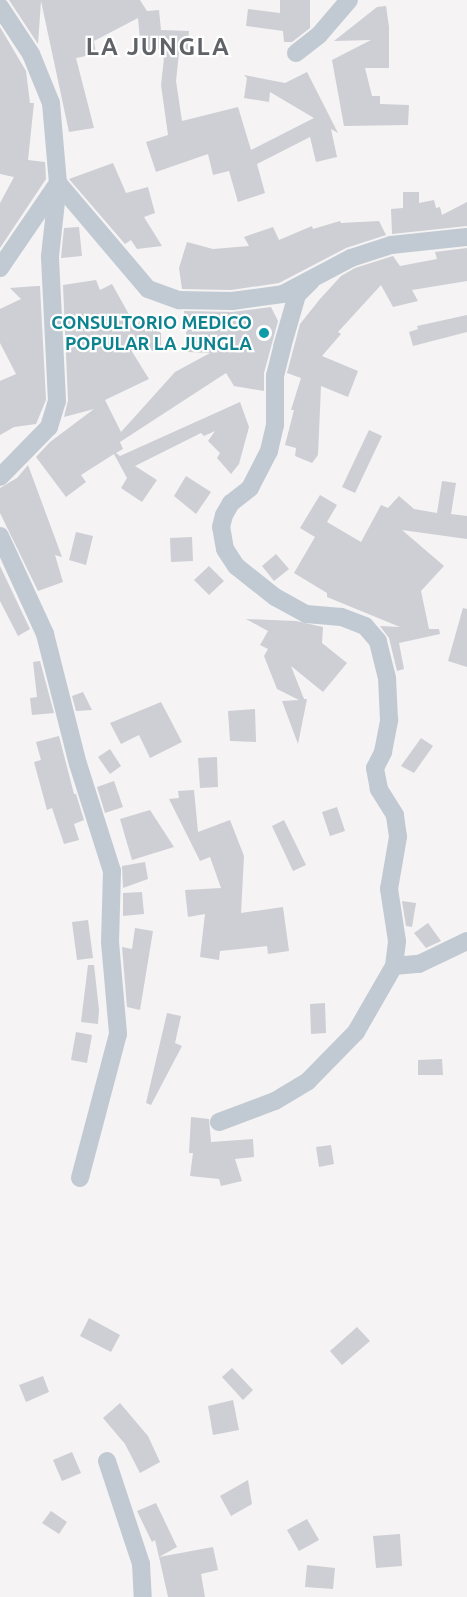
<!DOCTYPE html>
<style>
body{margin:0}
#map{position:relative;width:467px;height:1597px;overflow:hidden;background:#f5f3f3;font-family:Ubuntu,sans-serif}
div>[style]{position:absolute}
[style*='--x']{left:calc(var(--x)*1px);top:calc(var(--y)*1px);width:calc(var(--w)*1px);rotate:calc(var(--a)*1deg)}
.building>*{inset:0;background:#cdcfd5}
.minor>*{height:18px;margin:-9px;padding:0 9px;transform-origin:9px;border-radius:9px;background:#c1cad2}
.dots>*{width:16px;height:16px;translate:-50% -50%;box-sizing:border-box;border:3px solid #fff;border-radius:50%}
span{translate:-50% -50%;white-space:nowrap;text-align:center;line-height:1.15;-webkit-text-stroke:4.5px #fff;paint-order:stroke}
.culture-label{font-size:18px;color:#0d838f;font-weight:700}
.right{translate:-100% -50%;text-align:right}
.district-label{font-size:24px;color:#5f6368;font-weight:700;letter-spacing:1.5px}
</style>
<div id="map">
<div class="building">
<div style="clip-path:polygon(9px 0,140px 0,147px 11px,159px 10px,161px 30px,189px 31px,188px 53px,179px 53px,176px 81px,182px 121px,238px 107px,251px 150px,314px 118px,270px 92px,269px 102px,244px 98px,247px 78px,244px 75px,285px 83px,307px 72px,338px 133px,331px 129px,337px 157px,316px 162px,310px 137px,257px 164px,265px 193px,238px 202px,229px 171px,213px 175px,208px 154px,156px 172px,146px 142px,168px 135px,161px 85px,165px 49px,141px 51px,138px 18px,94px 41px,96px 54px,76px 58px,94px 128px,69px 132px,41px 1px,38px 44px)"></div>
<div style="clip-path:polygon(280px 0,310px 0,310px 28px,292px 42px,284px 42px,283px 31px,246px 26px,248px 9px,280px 13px)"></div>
<div style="clip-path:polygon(386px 6px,389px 27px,389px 68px,365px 68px,372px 96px,380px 96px,380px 104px,409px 105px,408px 125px,344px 126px,332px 60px,371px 40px,334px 41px,377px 7px)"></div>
<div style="clip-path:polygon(0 27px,26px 71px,30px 103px,34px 103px,28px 160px,45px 162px,46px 179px,0 248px,0 203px,14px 177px,0 174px)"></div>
<div style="clip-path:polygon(113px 163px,126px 193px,148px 187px,155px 213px,144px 217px,162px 246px,137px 249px,131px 240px,125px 244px,69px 179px)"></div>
<div style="clip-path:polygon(403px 192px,419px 192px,419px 203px,434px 200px,436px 208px,440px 207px,442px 215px,467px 202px,467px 226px,392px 234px,391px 209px,403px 208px)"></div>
<div style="clip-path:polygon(340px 221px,341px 223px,379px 221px,386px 235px,346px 248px,279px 283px,231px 290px,182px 289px,179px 268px,187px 242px,213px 249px,249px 246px,244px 237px,273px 227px,279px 240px,312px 226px,313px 229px)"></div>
<div style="clip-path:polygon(79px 227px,82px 256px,61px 258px,64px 228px)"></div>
<div style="clip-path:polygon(467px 248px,467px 281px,412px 290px,418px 301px,393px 307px,381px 285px,338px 332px,341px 334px,322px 356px,358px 371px,348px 397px,321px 386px,318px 455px,312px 463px,295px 456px,296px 448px,285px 445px,294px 410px,291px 410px,301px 378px,287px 373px,300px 324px,320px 299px,341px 276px,355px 268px,393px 256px,400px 266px,437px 259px,435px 252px)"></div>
<div style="clip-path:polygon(96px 280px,100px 290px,112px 284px,136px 327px,142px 317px,161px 333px,161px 351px,131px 350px,149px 379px,105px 400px,121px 432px,175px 372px,210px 353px,188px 352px,184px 311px,232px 312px,271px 307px,278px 321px,264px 373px,264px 391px,234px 386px,226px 373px,120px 442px,123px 449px,116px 453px,120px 456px,240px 402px,249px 427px,239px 464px,231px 474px,217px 458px,220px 453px,208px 441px,215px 431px,204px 436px,201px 433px,135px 466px,157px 480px,142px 502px,121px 488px,127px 478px,114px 454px,81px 475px,86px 482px,66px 497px,36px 457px,50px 442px,94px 409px,64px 417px,68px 400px,63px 285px)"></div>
<div style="clip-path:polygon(37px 286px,40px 286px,46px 400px,36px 424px,14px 427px,0 435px,0 381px,16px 374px,0 343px,0 309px,21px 299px,10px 288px)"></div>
<div style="clip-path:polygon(467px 315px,467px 332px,413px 346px,409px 332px,418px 329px,417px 326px)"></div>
<div style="clip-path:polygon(369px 430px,382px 436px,355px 493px,342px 487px)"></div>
<div style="clip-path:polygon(28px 465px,62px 557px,55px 555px,63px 582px,38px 591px,0 513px,0 488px,17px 478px)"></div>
<div style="clip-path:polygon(186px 476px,211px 492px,196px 514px,174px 496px)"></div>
<div style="clip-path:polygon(442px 481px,456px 483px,451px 514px,467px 516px,467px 539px,402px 530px,444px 566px,421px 591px,429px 629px,439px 629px,440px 634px,399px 643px,404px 669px,397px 671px,389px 638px,380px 626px,400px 627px,327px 597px,327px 593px,294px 573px,315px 537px,300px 528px,320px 495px,337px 505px,327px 522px,361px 542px,381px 505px,388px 508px,399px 496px,414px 509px,437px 513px)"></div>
<div style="clip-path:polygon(76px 532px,93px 536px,86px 565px,69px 560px)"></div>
<div style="clip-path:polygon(192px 537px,193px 561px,171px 562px,170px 538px)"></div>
<div style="clip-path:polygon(276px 554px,289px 569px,274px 581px,262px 566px)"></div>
<div style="clip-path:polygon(0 566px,30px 629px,18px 636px,0 601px)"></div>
<div style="clip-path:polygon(209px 566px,224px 581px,209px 595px,194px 580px)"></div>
<div style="clip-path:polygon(463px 608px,467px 609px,467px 667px,448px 661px)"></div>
<div style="clip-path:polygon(246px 619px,296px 621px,323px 627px,322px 643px,347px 663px,323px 692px,291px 666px,304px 699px,307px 699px,298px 744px,282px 701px,299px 700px,277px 689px,264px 656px,268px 649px,260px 645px,268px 631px)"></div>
<div style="clip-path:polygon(40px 661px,54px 713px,32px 715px,30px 698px,37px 697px,33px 662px)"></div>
<div style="clip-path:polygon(83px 692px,92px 710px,76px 711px,72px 696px)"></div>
<div style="clip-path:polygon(161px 702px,182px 742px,150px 758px,139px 735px,121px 744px,110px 723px)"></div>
<div style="clip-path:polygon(255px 709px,256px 742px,230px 741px,228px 711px)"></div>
<div style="clip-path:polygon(59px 736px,74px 794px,76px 794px,84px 820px,74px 824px,79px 840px,64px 844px,52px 808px,47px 810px,34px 762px,41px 760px,36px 742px)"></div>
<div style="clip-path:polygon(421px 738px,433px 746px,414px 773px,401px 766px)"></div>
<div style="clip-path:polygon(110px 749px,121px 766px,110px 774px,98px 757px)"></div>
<div style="clip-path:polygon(217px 757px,218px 787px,200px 788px,198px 758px)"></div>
<div style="clip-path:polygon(114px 781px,123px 807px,105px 813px,97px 787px)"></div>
<div style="clip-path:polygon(194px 790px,198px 832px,230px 820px,244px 856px,241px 913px,283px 907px,289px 951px,268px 954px,267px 946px,220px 951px,219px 960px,200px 957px,205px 914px,188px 917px,185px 890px,221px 888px,210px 857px,200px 861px,169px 799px,179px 798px,178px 791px)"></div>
<div style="clip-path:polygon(337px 807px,345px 831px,330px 836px,322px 812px)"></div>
<div style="clip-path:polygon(150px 810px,174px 847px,132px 860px,120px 819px)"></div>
<div style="clip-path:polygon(284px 820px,306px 865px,293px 871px,272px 826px)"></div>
<div style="clip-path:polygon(145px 862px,148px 879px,123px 888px,122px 866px)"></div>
<div style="clip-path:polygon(142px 892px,144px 914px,123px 916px,123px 893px)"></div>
<div style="clip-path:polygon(402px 901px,416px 903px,412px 927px,406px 926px)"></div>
<div style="clip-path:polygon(88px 920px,93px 958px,77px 960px,72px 922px)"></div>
<div style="clip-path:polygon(428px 923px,441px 941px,426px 948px,414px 933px)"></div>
<div style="clip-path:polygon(135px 928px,153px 931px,140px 1010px,127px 1007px,122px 947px,132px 949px)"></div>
<div style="clip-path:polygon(88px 965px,94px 965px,99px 1010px,98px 1024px,81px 1022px)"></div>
<div style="clip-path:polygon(325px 1003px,326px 1033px,311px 1034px,310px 1004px)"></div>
<div style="clip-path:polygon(167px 1013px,181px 1016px,175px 1043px,182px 1046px,151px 1105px,146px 1103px)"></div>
<div style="clip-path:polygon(76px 1032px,92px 1035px,87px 1063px,71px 1060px)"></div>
<div style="clip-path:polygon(442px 1059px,443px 1075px,418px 1075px,418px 1060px)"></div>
<div style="clip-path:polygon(191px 1117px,209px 1119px,211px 1142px,253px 1139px,254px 1157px,235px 1159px,242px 1181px,221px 1186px,219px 1179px,190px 1176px,193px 1153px,189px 1153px)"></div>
<div style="clip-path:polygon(331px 1145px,334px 1164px,319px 1167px,316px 1147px)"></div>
<div style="clip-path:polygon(89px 1318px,120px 1335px,111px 1352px,80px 1336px)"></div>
<div style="clip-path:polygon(357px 1327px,370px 1341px,342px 1365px,330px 1351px)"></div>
<div style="clip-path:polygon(232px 1368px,253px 1390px,243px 1400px,222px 1377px)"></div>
<div style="clip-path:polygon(43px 1376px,49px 1392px,26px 1402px,19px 1385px)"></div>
<div style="clip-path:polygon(233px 1400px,239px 1430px,213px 1435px,208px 1406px)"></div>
<div style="clip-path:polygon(120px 1403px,148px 1436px,160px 1462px,140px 1473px,125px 1444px,103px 1418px)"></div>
<div style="clip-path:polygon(72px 1452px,81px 1473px,62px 1481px,53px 1460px)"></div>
<div style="clip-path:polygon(248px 1480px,252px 1504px,231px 1516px,220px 1496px)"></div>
<div style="clip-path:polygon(156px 1503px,177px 1547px,159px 1557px,155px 1540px,152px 1542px,137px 1511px)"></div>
<div style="clip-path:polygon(51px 1511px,67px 1522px,59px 1534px,42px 1523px)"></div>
<div style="clip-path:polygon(307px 1519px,319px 1540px,299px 1551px,287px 1530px)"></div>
<div style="clip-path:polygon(400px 1534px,402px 1566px,376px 1568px,373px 1536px)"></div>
<div style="clip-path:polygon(213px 1547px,218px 1570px,201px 1574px,205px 1597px,168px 1597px,159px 1557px)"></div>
<div style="clip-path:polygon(307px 1565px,335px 1568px,333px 1589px,305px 1587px)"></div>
</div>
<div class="minor">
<div style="--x:0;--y:7;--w:56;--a:56.6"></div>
<div style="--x:31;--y:54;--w:53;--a:67.8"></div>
<div style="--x:51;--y:103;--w:80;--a:85"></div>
<div style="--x:58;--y:183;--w:103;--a:124.3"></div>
<div style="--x:296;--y:53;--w:29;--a:-38"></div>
<div style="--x:319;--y:35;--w:46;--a:-49.4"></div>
<div style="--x:58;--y:183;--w:139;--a:49.7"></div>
<div style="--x:148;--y:289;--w:33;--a:20"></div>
<div style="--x:179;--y:300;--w:53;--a:1.1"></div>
<div style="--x:232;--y:301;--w:51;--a:-7.8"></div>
<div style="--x:283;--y:294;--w:77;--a:-27.9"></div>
<div style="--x:351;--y:258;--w:42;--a:-18"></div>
<div style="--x:391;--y:245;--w:76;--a:-6"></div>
<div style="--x:0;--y:477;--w:70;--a:-45.6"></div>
<div style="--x:49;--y:427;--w:27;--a:-73"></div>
<div style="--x:57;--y:401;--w:145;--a:-92.8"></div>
<div style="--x:50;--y:256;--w:73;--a:-83.7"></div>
<div style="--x:0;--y:536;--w:108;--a:65.3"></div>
<div style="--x:45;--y:634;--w:134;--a:75.8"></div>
<div style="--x:78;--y:764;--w:112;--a:72.4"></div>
<div style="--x:112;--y:871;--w:71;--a:91.6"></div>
<div style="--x:110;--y:942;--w:92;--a:85"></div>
<div style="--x:118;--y:1034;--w:149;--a:104.8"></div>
<div style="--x:394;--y:966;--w:25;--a:-5"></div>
<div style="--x:419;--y:964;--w:53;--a:-25.6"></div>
<div style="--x:219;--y:1122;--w:60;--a:-20.6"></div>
<div style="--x:275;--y:1101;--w:39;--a:-31"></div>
<div style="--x:308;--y:1081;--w:69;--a:-45.6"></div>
<div style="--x:356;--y:1032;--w:76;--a:-60.1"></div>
<div style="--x:394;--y:966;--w:25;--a:-83"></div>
<div style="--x:397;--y:941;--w:53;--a:-98.7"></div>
<div style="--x:389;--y:889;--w:53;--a:-80.2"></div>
<div style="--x:398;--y:837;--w:22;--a:-98"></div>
<div style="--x:395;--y:815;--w:31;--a:-122"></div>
<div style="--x:379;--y:789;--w:21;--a:-101"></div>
<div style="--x:375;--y:768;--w:18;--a:-63"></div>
<div style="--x:383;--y:752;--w:33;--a:-79"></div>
<div style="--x:389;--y:720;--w:42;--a:-92.7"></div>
<div style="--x:387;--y:678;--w:38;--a:-104"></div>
<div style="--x:378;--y:641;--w:20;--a:-131"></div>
<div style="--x:365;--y:626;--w:26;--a:-159"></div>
<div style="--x:341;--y:617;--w:35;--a:-175"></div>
<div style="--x:306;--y:614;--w:35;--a:-151"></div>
<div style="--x:275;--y:597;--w:50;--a:-141.5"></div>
<div style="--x:236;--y:566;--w:20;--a:-123"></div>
<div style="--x:225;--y:549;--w:22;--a:-100"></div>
<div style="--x:221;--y:527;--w:12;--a:-76"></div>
<div style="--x:224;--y:515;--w:14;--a:-60"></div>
<div style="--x:231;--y:503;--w:24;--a:-38"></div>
<div style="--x:250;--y:488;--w:42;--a:-62.8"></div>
<div style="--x:269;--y:451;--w:27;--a:-77"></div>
<div style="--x:275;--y:425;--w:49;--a:-90"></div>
<div style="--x:275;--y:376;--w:30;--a:-76"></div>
<div style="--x:282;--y:347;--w:54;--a:-73.9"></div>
<div style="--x:297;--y:295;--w:20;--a:-45"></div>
<div style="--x:107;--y:1461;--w:108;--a:71.7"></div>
<div style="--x:141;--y:1564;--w:33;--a:87"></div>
</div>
<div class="dots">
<div style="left:264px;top:333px;background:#0f9aa8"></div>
</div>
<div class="culture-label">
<span class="right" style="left:252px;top:333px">CONSULTORIO MEDICO<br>POPULAR LA JUNGLA</span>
</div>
<div class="district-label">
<span style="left:158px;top:47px">LA JUNGLA</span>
</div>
</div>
